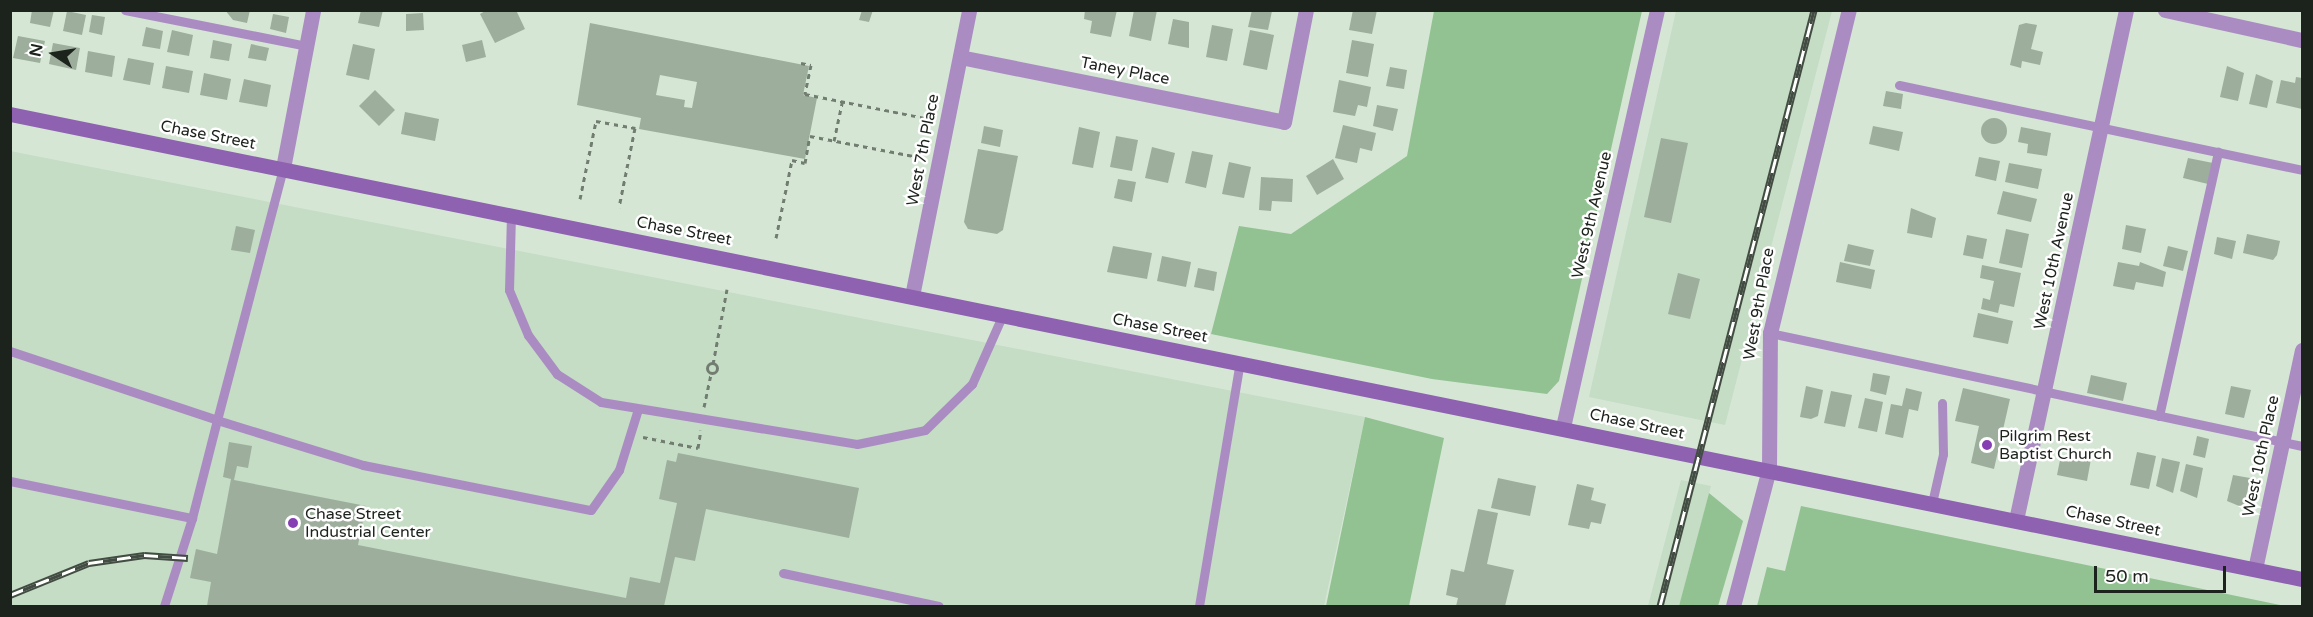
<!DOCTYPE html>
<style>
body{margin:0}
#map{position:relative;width:2313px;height:617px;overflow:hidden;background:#d5e6d5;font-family:"Varela Round",sans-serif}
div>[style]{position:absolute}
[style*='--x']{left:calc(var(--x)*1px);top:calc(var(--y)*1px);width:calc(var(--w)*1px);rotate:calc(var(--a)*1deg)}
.built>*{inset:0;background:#c5dcc5}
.green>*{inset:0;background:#92c292}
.building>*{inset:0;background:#9dae9d}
.round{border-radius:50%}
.path>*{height:3px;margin-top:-1.5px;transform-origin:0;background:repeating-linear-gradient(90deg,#727d72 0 4.5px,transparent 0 9px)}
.path>.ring{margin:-1.5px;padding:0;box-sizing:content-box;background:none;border:3px solid #727d72;border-radius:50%}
.lane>*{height:9px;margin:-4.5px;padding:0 4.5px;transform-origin:4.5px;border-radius:4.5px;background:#aa8cc2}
.street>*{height:15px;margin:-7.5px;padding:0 7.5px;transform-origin:7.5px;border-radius:7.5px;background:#aa8cc2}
.secondary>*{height:15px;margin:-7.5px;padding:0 7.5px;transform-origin:7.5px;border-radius:7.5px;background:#8f61b1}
.rail>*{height:7px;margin-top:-3.5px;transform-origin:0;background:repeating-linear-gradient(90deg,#fff 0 14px,#434c43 0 28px);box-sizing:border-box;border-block:2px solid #434c43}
.dots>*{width:16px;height:16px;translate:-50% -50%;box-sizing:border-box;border:3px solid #fff;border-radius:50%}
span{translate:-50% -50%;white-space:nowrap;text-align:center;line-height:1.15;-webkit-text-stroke:5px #fff;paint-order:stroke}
.street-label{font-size:16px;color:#1c221c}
.poi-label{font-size:16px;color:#1c221c}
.left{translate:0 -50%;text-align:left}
.frame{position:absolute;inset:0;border:12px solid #1c221c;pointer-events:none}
.north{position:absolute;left:24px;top:24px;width:60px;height:60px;-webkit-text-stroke:4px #fff;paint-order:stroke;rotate:282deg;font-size:16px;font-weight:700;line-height:24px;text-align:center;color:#1c221c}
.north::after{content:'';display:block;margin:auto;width:21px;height:27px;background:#1c221c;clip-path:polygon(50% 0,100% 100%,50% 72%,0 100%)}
.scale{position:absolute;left:2094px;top:566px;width:132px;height:27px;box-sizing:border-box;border:3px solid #1c221c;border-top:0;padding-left:8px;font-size:18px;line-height:21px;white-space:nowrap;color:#1c221c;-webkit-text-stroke:4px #fff;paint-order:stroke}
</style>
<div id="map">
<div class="built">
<div style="clip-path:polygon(1676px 11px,1832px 11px,1725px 425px,1589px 397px)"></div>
<div style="clip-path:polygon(10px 151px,1365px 417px,1324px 606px,11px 606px)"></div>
<div style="clip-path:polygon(1681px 480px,1711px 486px,1679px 606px,1648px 606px)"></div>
</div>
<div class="green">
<div style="clip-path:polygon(1434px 11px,1642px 11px,1559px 381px,1547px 394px,1432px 379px,1211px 334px,1239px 226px,1291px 234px,1407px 156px)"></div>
<div style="clip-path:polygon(1365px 417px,1444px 438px,1409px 606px,1326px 606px)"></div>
<div style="clip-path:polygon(1709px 493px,1743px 521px,1718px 606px,1679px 606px)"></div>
<div style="clip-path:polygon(1801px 506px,2285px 606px,1757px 606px,1767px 567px,1785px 571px)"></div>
</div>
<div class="building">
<div style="clip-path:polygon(32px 10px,54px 10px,50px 27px,30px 23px)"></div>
<div style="clip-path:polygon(225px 10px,250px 10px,247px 23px,233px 20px)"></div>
<div style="clip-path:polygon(361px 10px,383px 10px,379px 27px,358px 23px)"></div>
<div style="clip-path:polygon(487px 10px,516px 10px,525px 29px,495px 43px,480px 14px)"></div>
<div style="clip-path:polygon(862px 10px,873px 10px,869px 22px,859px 20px)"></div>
<div style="clip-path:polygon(1085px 10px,1117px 10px,1111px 37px,1090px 33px,1092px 21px,1084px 19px)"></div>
<div style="clip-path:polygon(1134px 10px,1157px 10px,1151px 41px,1129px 36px)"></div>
<div style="clip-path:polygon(1252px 10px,1272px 11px,1268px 30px,1248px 27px)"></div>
<div style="clip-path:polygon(1353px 10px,1377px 10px,1372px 34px,1349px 30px)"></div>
<div style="clip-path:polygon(67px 11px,86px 15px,82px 35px,63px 31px)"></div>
<div style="clip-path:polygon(423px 13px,424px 30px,406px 31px,406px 14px)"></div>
<div style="clip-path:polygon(273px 14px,289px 17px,286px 33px,270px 29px)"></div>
<div style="clip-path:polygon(92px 15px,105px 17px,102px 35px,89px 32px)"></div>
<div style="clip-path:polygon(1173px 19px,1189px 22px,1189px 48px,1168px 44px)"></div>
<div style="clip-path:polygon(evenodd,590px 23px,809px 66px,803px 95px,817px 98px,805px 159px,639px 129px,641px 118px,577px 105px,590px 23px,660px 75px,697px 82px,692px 108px,684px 107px,685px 100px,656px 95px,660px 75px)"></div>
<div style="clip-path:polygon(2026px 23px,2037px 25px,2031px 49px,2043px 52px,2040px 65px,2022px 61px,2021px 68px,2010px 65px,2019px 25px)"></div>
<div style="clip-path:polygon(1212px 25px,1233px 29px,1227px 61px,1206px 57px)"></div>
<div style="clip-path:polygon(146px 27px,163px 31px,160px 49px,142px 46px)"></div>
<div style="clip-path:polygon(172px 30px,193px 35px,189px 56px,167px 52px)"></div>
<div style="clip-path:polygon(1250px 30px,1274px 35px,1267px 70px,1243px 65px)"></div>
<div style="clip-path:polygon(18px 36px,45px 41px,40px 63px,13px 58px)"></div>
<div style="clip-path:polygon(213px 40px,232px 44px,229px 61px,210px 58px)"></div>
<div style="clip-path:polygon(482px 40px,486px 57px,466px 62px,462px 45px)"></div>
<div style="clip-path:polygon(1352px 40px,1374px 44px,1368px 77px,1346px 73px)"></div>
<div style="clip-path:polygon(53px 43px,80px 48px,76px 70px,49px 64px)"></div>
<div style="clip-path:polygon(251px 44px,269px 48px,266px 61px,248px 58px)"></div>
<div style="clip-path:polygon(353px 44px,375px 49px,369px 80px,346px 75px)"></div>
<div style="clip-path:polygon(88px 51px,115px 56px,112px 77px,85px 72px)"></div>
<div style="clip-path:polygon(128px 58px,154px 63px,150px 85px,123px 80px)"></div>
<div style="clip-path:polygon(166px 66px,193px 71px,189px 93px,162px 88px)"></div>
<div style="clip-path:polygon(2227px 66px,2244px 73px,2238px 101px,2220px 97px)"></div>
<div style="clip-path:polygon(1390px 67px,1407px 70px,1404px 89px,1386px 86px)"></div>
<div style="clip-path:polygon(204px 73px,231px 79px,227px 100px,200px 95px)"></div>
<div style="clip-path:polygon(2256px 74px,2273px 81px,2267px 108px,2249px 104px)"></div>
<div style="clip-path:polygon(2296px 77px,2302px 78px,2302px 109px,2276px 103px,2281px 80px,2295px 83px)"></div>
<div style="clip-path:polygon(244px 79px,271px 85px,267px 107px,239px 102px)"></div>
<div style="clip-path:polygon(1339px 80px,1371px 87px,1367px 107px,1358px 105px,1355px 116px,1333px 112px)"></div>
<div style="clip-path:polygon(375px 90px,395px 110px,379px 126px,359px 106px)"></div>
<div style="clip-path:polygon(1886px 91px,1903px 94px,1901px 109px,1883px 106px)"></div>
<div style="clip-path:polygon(1377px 105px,1398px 109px,1393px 131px,1373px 126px)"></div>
<div style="clip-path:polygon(405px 112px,439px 119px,435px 141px,401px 134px)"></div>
<div class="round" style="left:1981px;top:118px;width:26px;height:26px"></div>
<div style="clip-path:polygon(1343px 125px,1376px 133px,1372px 151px,1360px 148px,1357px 163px,1335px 158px)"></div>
<div style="clip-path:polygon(984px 126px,1003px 130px,1000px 147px,981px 143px)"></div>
<div style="clip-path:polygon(1873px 126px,1903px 132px,1899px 151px,1869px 144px)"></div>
<div style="clip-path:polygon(1079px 127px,1100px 132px,1093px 168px,1072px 164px)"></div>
<div style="clip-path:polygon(2021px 127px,2051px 133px,2047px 156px,2027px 153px,2028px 144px,2018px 142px)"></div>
<div style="clip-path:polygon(1116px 136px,1138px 140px,1132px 171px,1110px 167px)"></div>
<div style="clip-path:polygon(1661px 138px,1688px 143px,1671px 223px,1644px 217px)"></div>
<div style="clip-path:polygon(1152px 147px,1175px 153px,1168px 183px,1145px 178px)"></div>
<div style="clip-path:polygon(978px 149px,1018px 156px,1003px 230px,997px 234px,968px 229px,964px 222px)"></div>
<div style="clip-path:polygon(1192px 151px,1213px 155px,1206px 188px,1185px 183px)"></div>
<div style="clip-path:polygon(1979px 157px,2000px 161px,1996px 181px,1975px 176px)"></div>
<div style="clip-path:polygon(2188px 158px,2213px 163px,2208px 184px,2183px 178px)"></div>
<div style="clip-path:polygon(1333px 159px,1344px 179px,1317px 195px,1306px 176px)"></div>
<div style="clip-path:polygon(1229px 162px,1251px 167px,1244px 198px,1222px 194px)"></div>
<div style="clip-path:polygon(2009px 163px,2042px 169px,2038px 189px,2005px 182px)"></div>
<div style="clip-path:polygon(1261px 177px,1293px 179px,1292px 202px,1272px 201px,1271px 211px,1259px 210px)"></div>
<div style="clip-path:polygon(1118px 179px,1136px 182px,1132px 202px,1114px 198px)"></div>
<div style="clip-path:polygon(2003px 191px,2037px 199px,2031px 222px,1997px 214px)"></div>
<div style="clip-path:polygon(1911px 208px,1936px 218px,1932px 238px,1907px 233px)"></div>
<div style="clip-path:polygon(2126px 225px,2146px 229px,2141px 253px,2122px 249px)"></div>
<div style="clip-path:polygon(236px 226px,255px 230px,250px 253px,231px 250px)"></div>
<div style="clip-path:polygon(2006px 229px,2029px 234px,2022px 268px,1999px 263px)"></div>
<div style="clip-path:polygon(2247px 234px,2280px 241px,2277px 255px,2273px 260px,2243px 253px)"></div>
<div style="clip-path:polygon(1967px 235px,1987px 239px,1983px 259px,1963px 255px)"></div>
<div style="clip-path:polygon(2217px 237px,2236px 241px,2232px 259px,2214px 254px)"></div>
<div style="clip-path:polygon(1848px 244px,1874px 250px,1870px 266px,1844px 261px)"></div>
<div style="clip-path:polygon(1113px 246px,1152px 253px,1147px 279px,1107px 272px)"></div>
<div style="clip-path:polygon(2168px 246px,2188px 251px,2183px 271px,2163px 266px)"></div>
<div style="clip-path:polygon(1162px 256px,1191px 262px,1186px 287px,1157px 281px)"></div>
<div style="clip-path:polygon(1840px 262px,1875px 270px,1871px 289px,1836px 282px)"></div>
<div style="clip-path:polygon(2118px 262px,2139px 266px,2140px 262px,2166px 272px,2163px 287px,2136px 282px,2134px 290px,2113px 286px)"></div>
<div style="clip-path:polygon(1982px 265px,2021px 273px,2014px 307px,2000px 304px,1998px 313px,1981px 309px,1983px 298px,1990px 300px,1994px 281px,1980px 278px)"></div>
<div style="clip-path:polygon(1198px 268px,1217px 272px,1214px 291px,1194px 287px)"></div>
<div style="clip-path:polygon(1678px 273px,1700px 279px,1690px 319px,1668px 314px)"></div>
<div style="clip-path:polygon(1978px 313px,2013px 321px,2008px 344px,1973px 337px)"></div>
<div style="clip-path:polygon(1873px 373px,1890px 376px,1886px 395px,1870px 391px)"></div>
<div style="clip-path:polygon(2091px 375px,2127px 383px,2123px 401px,2087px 393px)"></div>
<div style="clip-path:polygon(1806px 386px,1823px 390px,1818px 416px,1811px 419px,1800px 417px)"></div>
<div style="clip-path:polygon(2231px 386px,2251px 390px,2244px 418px,2225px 414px)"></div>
<div style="clip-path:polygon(1906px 388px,1922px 392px,1918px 411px,1909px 409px,1903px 438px,1885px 434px,1891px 404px,1902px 406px)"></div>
<div style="clip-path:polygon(1963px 388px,2010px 399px,1994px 469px,1971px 463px,1979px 426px,1955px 421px)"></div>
<div style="clip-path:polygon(1831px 391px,1852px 395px,1845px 427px,1824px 423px)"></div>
<div style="clip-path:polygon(1865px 398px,1883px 402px,1877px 432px,1858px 428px)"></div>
<div style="clip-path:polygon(2197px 436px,2209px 439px,2205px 458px,2193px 455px)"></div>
<div style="clip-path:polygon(229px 442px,252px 446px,248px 468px,237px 466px,234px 480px,366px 506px,358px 545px,626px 598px,630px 577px,660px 583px,677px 503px,659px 499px,667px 460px,676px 462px,678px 453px,859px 488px,849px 538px,706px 509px,695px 561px,675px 557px,664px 606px,207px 606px,211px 582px,190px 578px,196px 549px,217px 554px,231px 479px,223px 477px)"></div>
<div style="clip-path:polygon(2137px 452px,2156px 456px,2149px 489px,2130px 485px)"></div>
<div style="clip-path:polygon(2070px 455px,2091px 459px,2087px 481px,2057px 475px,2060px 460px,2069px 462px)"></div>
<div style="clip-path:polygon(2162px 458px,2180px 462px,2173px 493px,2156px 486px)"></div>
<div style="clip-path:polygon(2186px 464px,2203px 468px,2197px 498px,2180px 491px)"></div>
<div style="clip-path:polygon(2233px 475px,2250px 478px,2244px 508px,2227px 501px)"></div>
<div style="clip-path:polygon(1498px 478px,1536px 486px,1530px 516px,1491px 508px)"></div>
<div style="clip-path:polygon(1577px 484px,1594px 488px,1591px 500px,1606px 504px,1601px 524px,1591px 522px,1589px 529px,1568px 525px)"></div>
<div style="clip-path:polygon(1478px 509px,1498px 513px,1487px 564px,1514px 570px,1505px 606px,1456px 606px,1458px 598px,1446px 595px,1451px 569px,1464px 572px)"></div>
</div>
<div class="path">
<div style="--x:801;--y:63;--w:10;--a:11"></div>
<div style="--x:811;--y:65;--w:30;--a:102"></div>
<div style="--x:805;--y:94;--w:127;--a:11.3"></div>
<div style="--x:834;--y:141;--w:40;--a:-78"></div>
<div style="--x:580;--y:199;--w:80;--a:-78.4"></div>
<div style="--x:596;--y:121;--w:40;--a:10"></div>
<div style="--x:635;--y:128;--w:81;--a:101.4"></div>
<div style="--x:776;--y:238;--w:80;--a:-78.4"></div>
<div style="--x:792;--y:160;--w:13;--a:13"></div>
<div style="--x:805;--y:163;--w:27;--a:-80"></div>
<div style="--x:810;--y:136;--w:116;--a:10.9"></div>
<div class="ring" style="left:707px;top:363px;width:7px;height:7px"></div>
<div style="--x:713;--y:364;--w:76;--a:-79.4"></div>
<div style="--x:704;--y:407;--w:35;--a:-78"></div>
<div style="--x:643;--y:437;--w:56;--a:11.3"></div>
<div style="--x:698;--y:448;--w:18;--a:-81"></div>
</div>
<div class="lane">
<div style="--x:125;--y:10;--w:186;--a:11.2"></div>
<div style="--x:1899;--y:85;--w:412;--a:11.9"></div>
<div style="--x:511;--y:214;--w:76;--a:91.5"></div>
<div style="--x:509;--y:290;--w:49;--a:67.1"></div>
<div style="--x:528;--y:335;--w:49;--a:53.4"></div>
<div style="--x:557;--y:374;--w:52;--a:32.5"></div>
<div style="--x:601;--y:402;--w:259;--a:9.3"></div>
<div style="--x:857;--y:444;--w:69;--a:-11.6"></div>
<div style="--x:925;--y:430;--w:66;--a:-44.4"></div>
<div style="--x:972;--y:384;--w:77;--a:-66.1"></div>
<div style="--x:1770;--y:333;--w:544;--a:11.99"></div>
<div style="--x:10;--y:351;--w:218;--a:18.4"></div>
<div style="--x:217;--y:420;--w:260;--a:-75.3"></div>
<div style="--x:2159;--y:416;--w:271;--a:-77.4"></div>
<div style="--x:10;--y:481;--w:186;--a:11.5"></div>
<div style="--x:192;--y:518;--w:101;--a:-75.7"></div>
<div style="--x:217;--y:420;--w:153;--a:17.1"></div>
<div style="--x:363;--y:465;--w:232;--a:11.2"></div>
<div style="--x:591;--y:510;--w:49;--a:-55"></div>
<div style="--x:619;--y:470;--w:64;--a:-72.7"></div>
<div style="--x:1932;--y:503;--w:50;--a:-77.3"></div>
<div style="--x:1943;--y:454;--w:51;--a:-91.1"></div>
<div style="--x:783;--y:573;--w:159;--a:11.9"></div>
<div style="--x:164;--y:606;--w:92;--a:-72.3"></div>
<div style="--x:1199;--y:606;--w:247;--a:-80.5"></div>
</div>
<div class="street">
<div style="--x:2165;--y:10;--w:140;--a:12.4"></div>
<div style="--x:960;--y:57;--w:330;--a:11.3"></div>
<div style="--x:1284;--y:122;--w:114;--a:-78.9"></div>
<div style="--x:283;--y:168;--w:161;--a:-79.2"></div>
<div style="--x:912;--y:296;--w:292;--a:-78.7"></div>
<div style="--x:1563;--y:427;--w:427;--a:-77.3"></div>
<div style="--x:2016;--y:520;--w:522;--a:-77.83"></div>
<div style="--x:2255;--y:569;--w:224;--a:-77.9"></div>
<div style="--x:1733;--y:606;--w:142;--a:-75.3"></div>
<div style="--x:1769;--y:469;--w:136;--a:-89.6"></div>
<div style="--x:1770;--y:333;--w:333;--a:-76.3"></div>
</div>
<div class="secondary">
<div style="--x:10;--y:114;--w:2339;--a:11.47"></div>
</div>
<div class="rail">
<div style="--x:10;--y:595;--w:85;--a:-22.1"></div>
<div style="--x:89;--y:563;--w:56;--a:-8.3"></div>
<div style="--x:144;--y:555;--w:44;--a:3.9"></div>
<div style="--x:1660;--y:606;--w:616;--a:-75.51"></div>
</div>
<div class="dots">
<div style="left:1987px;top:445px;background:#853fb2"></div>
<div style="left:293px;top:523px;background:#853fb2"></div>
</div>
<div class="street-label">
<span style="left:1125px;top:71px;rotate:11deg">Taney Place</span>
<span style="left:208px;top:135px;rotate:11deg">Chase Street</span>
<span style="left:923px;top:150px;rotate:-79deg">West 7th Place</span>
<span style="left:1592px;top:215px;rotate:-77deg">West 9th Avenue</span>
<span style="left:684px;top:231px;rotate:11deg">Chase Street</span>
<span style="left:2054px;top:261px;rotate:-78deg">West 10th Avenue</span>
<span style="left:1759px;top:304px;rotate:-80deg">West 9th Place</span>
<span style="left:1160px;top:328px;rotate:11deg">Chase Street</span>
<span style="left:1637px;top:424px;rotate:12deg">Chase Street</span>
<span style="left:2261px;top:456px;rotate:-78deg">West 10th Place</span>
<span style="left:2113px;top:521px;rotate:12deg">Chase Street</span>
</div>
<div class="poi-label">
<span class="left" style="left:1999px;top:445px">Pilgrim Rest<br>Baptist Church</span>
<span class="left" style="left:305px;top:523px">Chase Street<br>Industrial Center</span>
</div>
<div class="frame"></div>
<div class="north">N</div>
<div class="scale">50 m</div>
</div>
